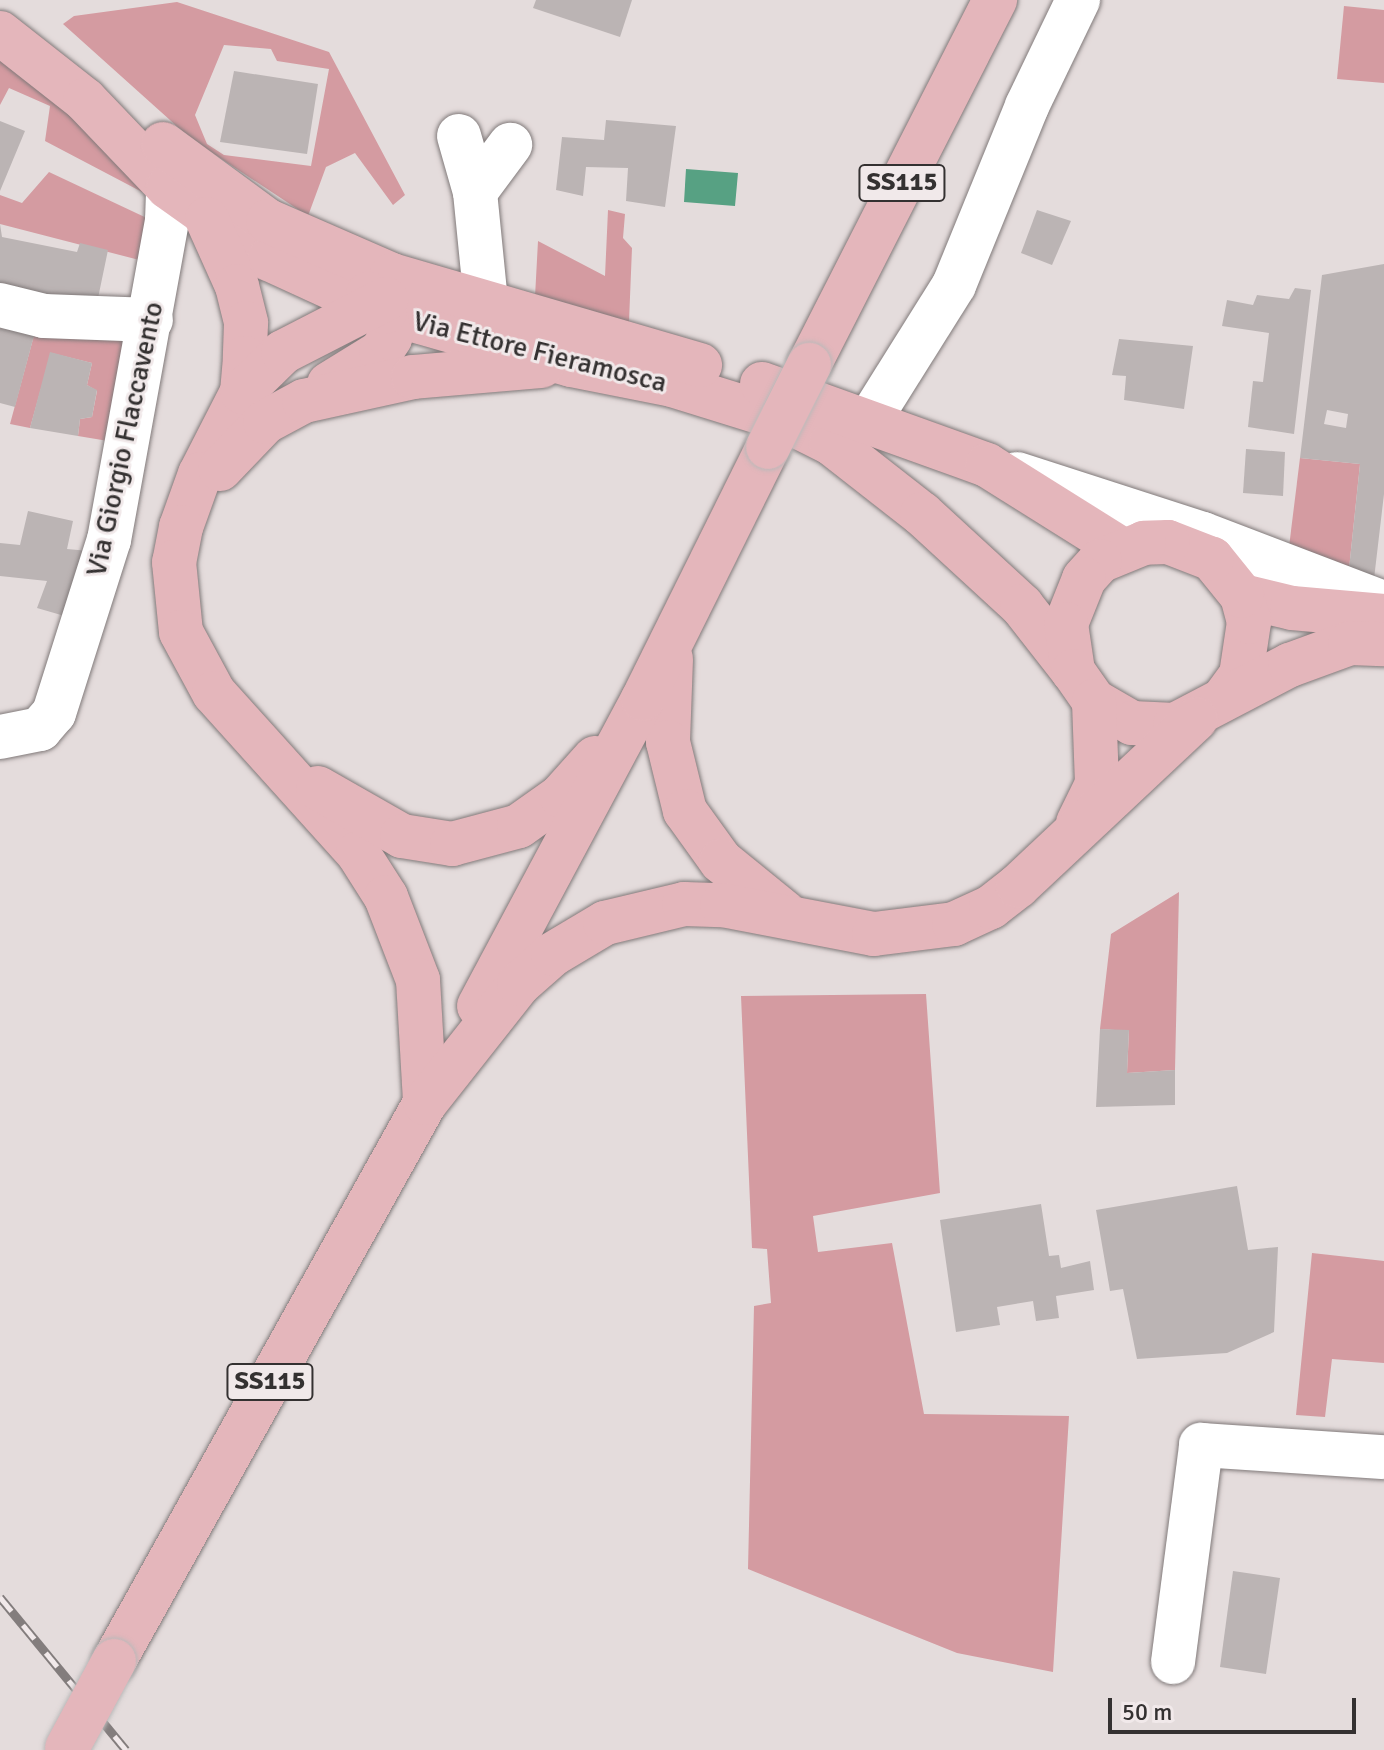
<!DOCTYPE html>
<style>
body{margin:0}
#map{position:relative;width:1384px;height:1750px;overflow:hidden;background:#e4dcdc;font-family:Signika,sans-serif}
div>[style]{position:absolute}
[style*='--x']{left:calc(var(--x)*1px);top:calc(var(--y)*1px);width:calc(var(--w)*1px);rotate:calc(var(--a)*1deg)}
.green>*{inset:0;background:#d49ba1}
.water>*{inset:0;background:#57a183}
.building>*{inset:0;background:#bbb4b4}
.roads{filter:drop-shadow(0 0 2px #817a7a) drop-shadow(0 0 2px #817a7a)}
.minor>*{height:44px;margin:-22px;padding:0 22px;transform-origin:22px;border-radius:22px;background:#fff}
.major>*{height:44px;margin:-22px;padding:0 22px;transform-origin:22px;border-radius:22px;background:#e4b6bb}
.rail>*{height:9px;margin-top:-4.5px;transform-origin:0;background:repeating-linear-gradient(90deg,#f1e9ea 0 18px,#837d7d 0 36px);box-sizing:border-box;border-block:2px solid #837d7d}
.bridges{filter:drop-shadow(0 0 2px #bab9b9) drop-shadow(0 0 2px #bab9b9)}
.major-bridge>*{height:44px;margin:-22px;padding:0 22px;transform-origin:22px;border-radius:22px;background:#e4b6bb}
span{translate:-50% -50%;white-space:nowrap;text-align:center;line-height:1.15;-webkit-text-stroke:6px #f1e9ea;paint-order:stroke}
.shield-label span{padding:2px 6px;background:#f1e9ea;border:2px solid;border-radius:6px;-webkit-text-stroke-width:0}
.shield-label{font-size:26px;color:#343131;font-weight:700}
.street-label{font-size:28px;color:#343131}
.scale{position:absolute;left:1108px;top:1698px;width:248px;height:36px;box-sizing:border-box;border:4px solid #343131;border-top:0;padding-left:10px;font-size:24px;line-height:28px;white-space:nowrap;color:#343131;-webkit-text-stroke:6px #f1e9ea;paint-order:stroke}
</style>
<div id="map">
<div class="green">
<div style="clip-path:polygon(evenodd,177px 2px,329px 52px,405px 195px,393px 205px,355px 153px,326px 167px,308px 216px,190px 138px,63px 24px,74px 16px,177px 2px,224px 45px,271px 49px,277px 61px,329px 69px,311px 166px,224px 155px,207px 144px,195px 115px,224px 45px)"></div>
<div style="clip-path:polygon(1344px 6px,1384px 10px,1384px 83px,1337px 79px)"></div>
<div style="clip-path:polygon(0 54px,78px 121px,144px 193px,45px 141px,50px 106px,9px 88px,0 105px)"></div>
<div style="clip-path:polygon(49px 172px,151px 220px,147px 262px,0 224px,0 195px,22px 203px)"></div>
<div style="clip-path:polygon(608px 210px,625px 214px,623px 238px,632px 248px,629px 322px,535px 297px,538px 241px,605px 276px)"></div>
<div style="clip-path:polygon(36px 328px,133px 331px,114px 442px,78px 436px,80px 419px,92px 417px,97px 391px,87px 385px,92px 363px,51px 353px,30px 428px,10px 424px)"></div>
<div style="clip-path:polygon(1300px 458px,1360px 464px,1349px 569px,1289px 547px)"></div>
<div style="clip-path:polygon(1179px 892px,1175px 1070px,1127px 1073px,1129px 1031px,1100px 1029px,1111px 934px)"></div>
<div style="clip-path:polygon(926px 994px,940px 1193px,813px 1216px,818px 1252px,892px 1243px,924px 1414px,1069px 1416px,1053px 1672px,957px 1653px,748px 1569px,754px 1306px,771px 1303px,767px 1249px,752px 1248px,741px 996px)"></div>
<div style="clip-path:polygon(1312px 1253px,1384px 1261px,1384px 1363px,1332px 1359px,1325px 1417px,1296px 1415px)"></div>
</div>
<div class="water">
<div style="clip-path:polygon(686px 169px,738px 173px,735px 206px,684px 202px)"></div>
</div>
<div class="building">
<div style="clip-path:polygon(536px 0,632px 0,620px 37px,533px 8px)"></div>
<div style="clip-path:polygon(234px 71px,318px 84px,307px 154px,220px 142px)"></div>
<div style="clip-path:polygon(606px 120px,676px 126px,665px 207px,626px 201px,628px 168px,586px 167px,583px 196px,556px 190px,562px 137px,604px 140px)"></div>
<div style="clip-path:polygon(0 121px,25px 131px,0 191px)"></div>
<div style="clip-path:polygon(1037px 210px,1071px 221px,1052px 265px,1021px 253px)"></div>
<div style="clip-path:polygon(0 224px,2px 237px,77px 252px,80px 243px,108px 250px,97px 303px,0 287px)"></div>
<div style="clip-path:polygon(evenodd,1384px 264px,1384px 494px,1374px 579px,1349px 569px,1360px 464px,1300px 458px,1322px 275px,1384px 264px,1327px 410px,1348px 414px,1346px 428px,1324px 424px,1327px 410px)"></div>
<div style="clip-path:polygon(1295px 288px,1311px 290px,1294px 434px,1248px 427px,1253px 381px,1263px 382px,1269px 333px,1222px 326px,1227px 300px,1253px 305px,1257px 295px,1289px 299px)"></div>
<div style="clip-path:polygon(0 319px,36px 328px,15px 407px,0 403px)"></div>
<div style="clip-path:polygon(1119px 339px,1193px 346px,1184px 409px,1124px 400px,1126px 376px,1112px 375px)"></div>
<div style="clip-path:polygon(50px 352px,92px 363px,87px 385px,97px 390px,92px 417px,80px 419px,78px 436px,30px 428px)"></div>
<div style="clip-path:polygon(1246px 449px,1285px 452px,1283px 496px,1243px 493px)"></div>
<div style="clip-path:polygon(28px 511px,73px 521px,67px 549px,89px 551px,68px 617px,37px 608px,47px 581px,0 576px,0 543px,20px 545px)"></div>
<div style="clip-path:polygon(1100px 1029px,1129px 1030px,1127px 1073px,1175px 1070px,1175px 1105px,1096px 1107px)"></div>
<div style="clip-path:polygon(1237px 1186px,1248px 1250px,1278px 1247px,1274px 1332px,1227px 1353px,1137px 1359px,1123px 1289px,1110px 1291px,1096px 1210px)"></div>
<div style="clip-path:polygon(1041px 1204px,1049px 1256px,1059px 1255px,1061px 1268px,1090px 1261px,1094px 1290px,1056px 1296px,1059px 1318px,1036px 1321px,1033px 1301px,997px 1307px,1000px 1325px,956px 1332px,940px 1220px)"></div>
<div style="clip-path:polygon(1233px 1571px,1280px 1578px,1266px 1674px,1220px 1667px)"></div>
</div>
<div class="roads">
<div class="minor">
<div style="--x:459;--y:136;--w:58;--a:74.1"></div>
<div style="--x:475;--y:192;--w:111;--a:84.3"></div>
<div style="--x:475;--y:192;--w:59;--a:-53.3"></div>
<div style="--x:0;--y:305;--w:45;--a:14"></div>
<div style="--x:44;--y:316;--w:107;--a:2.1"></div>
<div style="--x:870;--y:419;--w:158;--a:-57.9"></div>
<div style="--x:954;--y:285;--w:193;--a:-67.8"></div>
<div style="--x:1027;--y:106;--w:118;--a:-64.3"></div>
<div style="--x:1017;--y:474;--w:195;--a:17.9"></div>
<div style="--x:1203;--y:534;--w:194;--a:20.9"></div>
<div style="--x:0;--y:737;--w:41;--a:-11.3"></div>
<div style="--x:40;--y:729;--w:21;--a:-49"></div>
<div style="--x:54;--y:713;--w:182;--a:-72.4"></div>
<div style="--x:109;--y:540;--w:324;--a:-79.7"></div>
<div style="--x:167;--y:221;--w:34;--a:-88"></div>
<div style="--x:1173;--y:1662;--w:219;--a:-82.6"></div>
<div style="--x:1201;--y:1445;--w:183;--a:3.8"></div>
</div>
<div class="major">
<div style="--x:0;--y:33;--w:108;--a:38.2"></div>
<div style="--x:85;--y:100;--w:120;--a:46.3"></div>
<div style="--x:168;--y:187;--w:124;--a:35.5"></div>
<div style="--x:269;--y:259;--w:128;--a:24.6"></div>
<div style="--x:385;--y:312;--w:193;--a:15.9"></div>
<div style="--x:571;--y:365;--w:103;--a:11.2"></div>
<div style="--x:672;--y:385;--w:118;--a:17.2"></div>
<div style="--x:785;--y:420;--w:51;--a:26.6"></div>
<div style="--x:831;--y:443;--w:115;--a:38"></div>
<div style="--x:922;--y:514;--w:136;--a:42.6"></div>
<div style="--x:1022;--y:606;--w:83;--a:51.9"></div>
<div style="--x:163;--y:144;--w:130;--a:36.3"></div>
<div style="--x:268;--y:221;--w:135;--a:23.5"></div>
<div style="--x:392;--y:275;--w:321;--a:16.3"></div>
<div style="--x:207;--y:219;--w:73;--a:65.9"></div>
<div style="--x:237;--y:286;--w:38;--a:76"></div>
<div style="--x:246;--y:323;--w:35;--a:92"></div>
<div style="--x:245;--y:358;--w:34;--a:95"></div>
<div style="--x:242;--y:392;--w:92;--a:117.1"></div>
<div style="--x:200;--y:474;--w:56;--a:109.7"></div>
<div style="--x:181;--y:527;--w:36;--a:101"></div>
<div style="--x:174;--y:562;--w:70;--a:84.3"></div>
<div style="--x:181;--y:632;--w:69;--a:61.6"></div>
<div style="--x:214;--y:693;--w:215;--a:48"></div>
<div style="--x:358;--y:853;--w:52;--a:57.5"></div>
<div style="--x:386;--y:897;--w:89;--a:68.9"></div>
<div style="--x:418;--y:980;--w:123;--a:86.7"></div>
<div style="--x:809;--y:365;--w:410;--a:-63"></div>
<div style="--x:329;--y:384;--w:61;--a:-31.6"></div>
<div style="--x:381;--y:352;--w:17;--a:-57"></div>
<div style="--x:390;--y:338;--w:26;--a:-101"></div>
<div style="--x:385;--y:312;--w:25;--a:-132"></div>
<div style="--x:762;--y:384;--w:239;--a:19.8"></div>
<div style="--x:987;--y:465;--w:158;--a:32.1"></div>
<div style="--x:242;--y:392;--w:57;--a:-44.3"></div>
<div style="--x:283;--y:352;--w:116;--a:-27.2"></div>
<div style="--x:220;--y:469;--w:65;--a:-46.2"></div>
<div style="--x:265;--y:422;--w:44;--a:-28.3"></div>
<div style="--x:304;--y:401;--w:112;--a:-12.4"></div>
<div style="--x:413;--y:377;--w:129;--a:-4.9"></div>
<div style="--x:1242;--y:596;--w:51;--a:13.5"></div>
<div style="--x:1292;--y:608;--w:92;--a:5"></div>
<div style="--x:671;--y:659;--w:83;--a:92.1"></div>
<div style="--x:668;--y:742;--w:71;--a:76.2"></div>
<div style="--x:685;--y:811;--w:62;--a:54.2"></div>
<div style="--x:721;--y:861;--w:82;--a:39.1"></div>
<div style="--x:1225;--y:697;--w:27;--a:-54"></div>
<div style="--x:1241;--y:675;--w:54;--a:-81.4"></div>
<div style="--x:1249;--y:622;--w:27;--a:-105"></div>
<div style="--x:1242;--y:596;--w:48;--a:-129"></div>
<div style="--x:1212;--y:559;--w:47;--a:-158.9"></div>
<div style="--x:1168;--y:542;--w:24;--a:178"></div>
<div style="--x:1144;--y:543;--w:48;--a:157.8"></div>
<div style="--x:1100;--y:561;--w:24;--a:132"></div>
<div style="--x:1084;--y:579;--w:48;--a:111.8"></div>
<div style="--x:1066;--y:624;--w:48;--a:81.5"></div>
<div style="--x:1073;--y:671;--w:37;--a:55"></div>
<div style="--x:1094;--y:701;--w:44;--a:30.1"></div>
<div style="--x:1132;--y:723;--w:43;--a:2.7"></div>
<div style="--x:1175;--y:725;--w:130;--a:-27.6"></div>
<div style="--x:1290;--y:665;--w:64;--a:-20.1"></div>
<div style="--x:1350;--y:643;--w:34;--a:2"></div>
<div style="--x:318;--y:788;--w:97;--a:29.7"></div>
<div style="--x:402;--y:836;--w:51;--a:9.1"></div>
<div style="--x:452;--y:844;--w:69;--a:-15"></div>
<div style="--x:519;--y:826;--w:52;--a:-35.5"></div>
<div style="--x:561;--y:796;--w:51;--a:-48.2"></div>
<div style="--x:1078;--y:823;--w:43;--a:-64"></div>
<div style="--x:1097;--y:784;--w:83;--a:-92.1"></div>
<div style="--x:479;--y:1006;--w:348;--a:-61.9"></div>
<div style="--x:643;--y:699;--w:281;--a:-63.6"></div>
<div style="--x:114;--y:1661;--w:639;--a:-60.87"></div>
<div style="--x:425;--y:1103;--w:152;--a:-51.7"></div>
<div style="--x:519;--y:984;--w:45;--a:-41.4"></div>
<div style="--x:553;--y:954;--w:61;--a:-30.8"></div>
<div style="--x:605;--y:923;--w:81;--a:-13.5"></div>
<div style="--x:684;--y:904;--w:38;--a:2"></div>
<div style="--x:722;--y:905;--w:155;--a:10.8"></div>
<div style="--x:874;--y:934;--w:81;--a:-7.1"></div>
<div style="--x:954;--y:924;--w:41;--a:-24.7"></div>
<div style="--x:991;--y:907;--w:34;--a:-38"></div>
<div style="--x:1018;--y:886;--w:244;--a:-43.2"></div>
</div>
</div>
<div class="rail">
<div style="--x:0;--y:1597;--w:198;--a:50.5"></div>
</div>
<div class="bridges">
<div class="major-bridge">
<div style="--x:768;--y:447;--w:92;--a:-63.4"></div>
<div style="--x:67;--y:1748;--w:99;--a:-61.6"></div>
</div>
</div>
<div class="shield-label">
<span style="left:902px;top:183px">SS115</span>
<span style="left:270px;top:1382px">SS115</span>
</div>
<div class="street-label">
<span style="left:540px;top:352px;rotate:14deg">Via Ettore Fieramosca</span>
<span style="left:125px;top:439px;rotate:-78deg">Via Giorgio Flaccavento</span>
</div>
<div class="scale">50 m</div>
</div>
